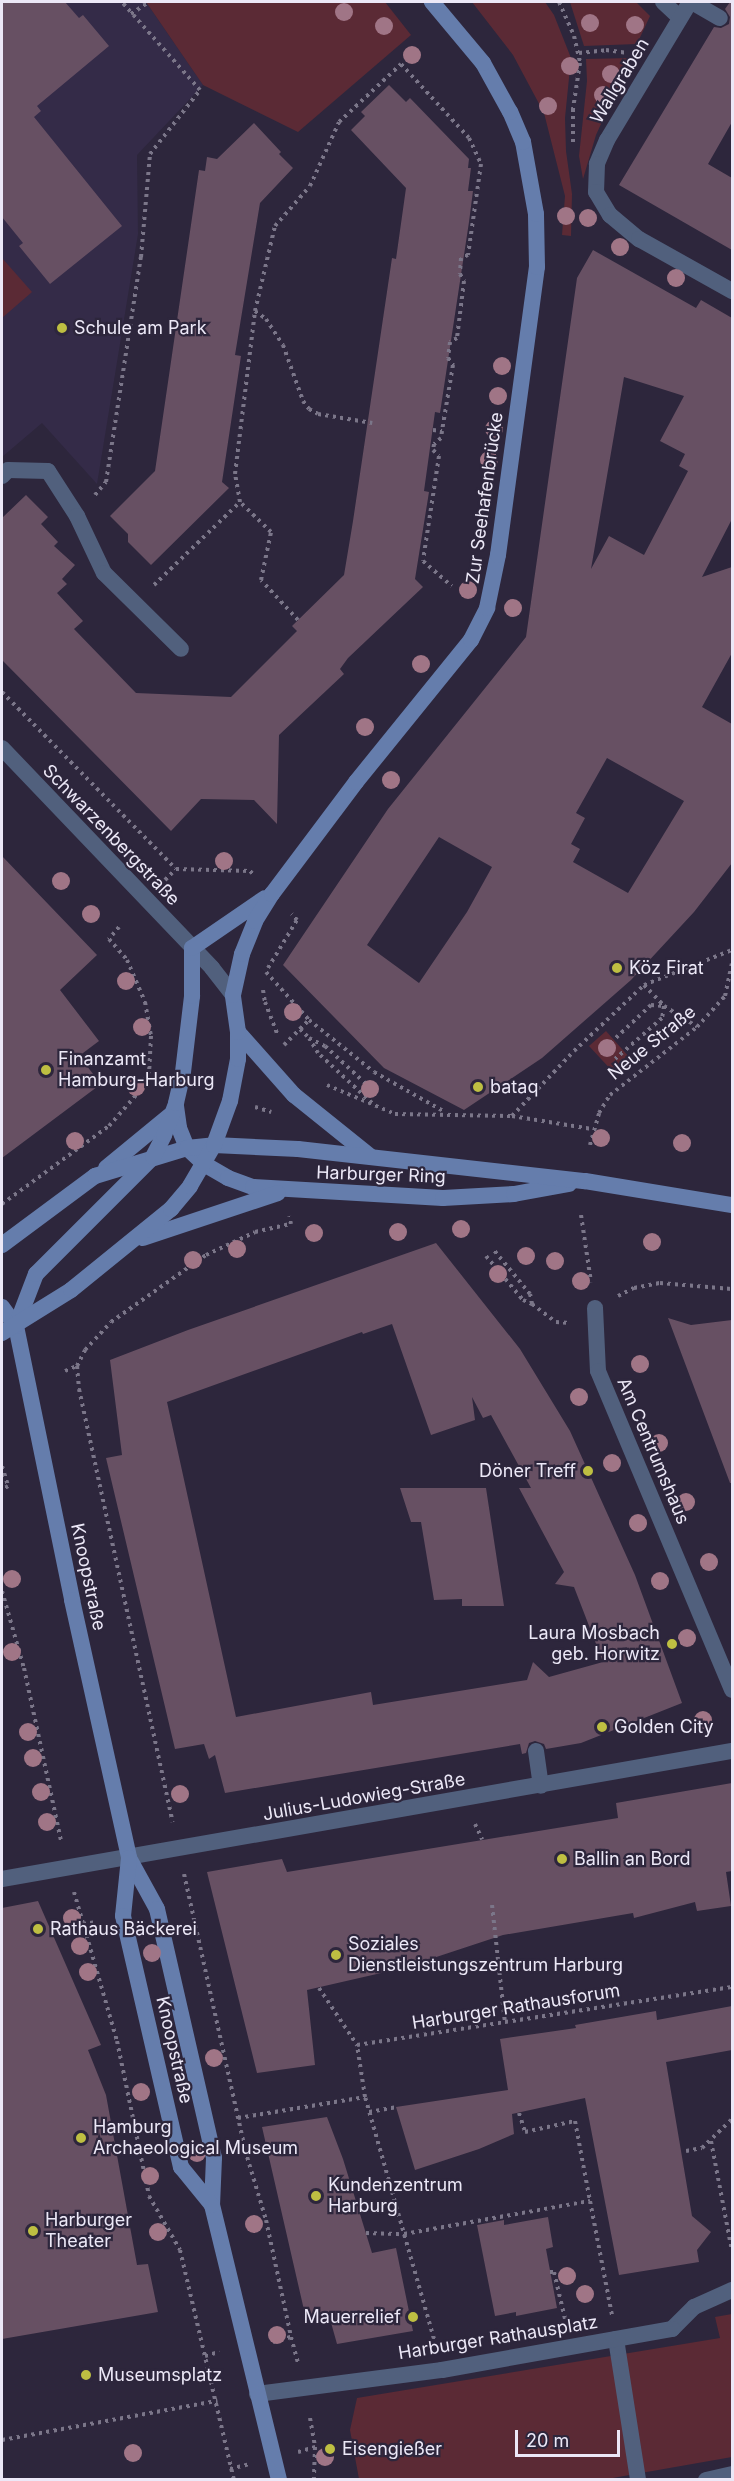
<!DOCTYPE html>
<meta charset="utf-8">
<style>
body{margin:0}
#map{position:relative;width:734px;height:2481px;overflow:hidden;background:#2d263c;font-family:Inter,sans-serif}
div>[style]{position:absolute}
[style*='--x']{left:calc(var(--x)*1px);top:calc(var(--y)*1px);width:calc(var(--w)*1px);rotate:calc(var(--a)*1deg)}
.built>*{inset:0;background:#342b48}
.green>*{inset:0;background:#5b2a35}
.building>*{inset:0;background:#675063}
.path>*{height:4px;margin-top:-2px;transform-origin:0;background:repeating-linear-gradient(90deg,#7b7689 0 3px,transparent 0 7.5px)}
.service>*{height:16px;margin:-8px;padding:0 8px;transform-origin:8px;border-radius:8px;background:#51607d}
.pedestrian>*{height:16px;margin:-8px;padding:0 8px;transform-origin:8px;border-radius:8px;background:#51607d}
.minor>*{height:16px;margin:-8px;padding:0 8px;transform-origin:8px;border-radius:8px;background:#51607d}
.tertiary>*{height:16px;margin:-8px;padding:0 8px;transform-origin:8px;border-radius:8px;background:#51607d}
.secondary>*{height:16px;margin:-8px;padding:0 8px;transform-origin:8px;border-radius:8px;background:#657dac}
.trees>*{width:18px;height:18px;margin:-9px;border-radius:50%;background:#a07586}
.dots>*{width:16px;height:16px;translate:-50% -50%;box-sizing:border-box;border:3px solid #2d263c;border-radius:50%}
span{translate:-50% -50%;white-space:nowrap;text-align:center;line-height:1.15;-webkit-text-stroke:4.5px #2d263c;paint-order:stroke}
.street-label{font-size:18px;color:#ece8f7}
.poi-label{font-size:18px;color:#ece8f7}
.left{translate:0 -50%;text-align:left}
.right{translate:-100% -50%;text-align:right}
.frame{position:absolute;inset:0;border:3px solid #ece8f7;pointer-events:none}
.scale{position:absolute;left:515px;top:2430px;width:105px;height:27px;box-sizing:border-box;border:3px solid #ece8f7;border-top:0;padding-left:8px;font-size:18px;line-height:21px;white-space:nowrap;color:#ece8f7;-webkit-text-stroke:4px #2d263c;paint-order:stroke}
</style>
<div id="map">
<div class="built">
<div style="clip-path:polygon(2px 2px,146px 2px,203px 85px,137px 155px,138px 234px,97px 484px,42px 423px,2px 457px)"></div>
</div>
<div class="green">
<div style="clip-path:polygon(146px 2px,385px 2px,411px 35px,298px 132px,203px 85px)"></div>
<div style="clip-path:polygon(472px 2px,545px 2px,554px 15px,571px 58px,565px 118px,566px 151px,572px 194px,571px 236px,562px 235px,565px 196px,544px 113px,513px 55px)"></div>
<div style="clip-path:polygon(570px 2px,636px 2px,650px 16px,637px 44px,584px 46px)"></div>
<div style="clip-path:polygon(631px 58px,596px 135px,583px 179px,579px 156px,587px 81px,586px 59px)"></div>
<div style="clip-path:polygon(2px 258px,32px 292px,2px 318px)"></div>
<div style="clip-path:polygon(606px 1031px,630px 1058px,614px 1073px,589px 1046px)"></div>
<div style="clip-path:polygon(732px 2314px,732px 2457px,607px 2479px,359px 2479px,350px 2430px,357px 2398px,720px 2338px,715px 2317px)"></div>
</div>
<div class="building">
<div style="clip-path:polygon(2px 2px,65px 2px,79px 18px,83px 15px,109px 46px,37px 106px,41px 111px,34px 117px,122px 226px,50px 284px,19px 246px,23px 243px,2px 217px)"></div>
<div style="clip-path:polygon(730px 2px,732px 2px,732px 122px,708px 164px,732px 178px,732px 250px,619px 185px,714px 27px,721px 28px,729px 24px,730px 17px,725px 9px)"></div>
<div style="clip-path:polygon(389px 85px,406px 102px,410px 98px,469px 159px,468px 168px,471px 168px,468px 191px,473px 191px,469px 222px,440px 413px,435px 412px,424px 491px,429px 492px,415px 579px,423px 587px,348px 658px,340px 669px,344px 674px,279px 735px,277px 824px,254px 800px,201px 799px,171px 831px,2px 660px,2px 518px,26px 495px,48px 517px,41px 524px,58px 542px,54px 546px,75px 565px,62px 579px,67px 584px,57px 593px,83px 621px,74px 629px,136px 693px,231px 697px,297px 631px,292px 626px,344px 575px,353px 521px,392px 258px,396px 259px,406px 188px,351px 130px,365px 116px,361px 112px)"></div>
<div style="clip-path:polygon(254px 123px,281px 152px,279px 154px,293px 168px,260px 203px,235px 355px,241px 356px,222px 482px,229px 488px,151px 565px,128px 542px,128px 534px,110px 516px,155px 471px,199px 170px,205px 171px,207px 157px,217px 159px)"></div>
<div style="clip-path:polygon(evenodd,593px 250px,696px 308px,701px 300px,732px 318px,732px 519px,702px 577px,732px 567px,732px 653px,702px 707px,732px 724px,732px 863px,694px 912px,631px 980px,542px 1058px,464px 1110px,384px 1068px,283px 965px,388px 809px,526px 637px,577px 278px,593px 250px,624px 377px,684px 396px,660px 441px,685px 454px,679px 466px,688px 471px,644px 555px,609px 536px,591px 569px,624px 377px,593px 250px,607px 758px,684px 801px,628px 893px,573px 862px,580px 849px,571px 844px,585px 818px,576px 813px,607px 758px,593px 250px,439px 837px,492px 867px,467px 912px,419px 983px,367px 945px,439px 837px)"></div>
<div style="clip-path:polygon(2px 856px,97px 955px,60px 990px,99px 1041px,79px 1056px,101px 1084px,2px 1158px)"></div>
<div style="clip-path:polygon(evenodd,436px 1243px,520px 1349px,570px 1431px,635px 1575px,682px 1703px,581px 1743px,546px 1749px,544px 1744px,535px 1741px,529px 1743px,526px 1753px,522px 1754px,520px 1744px,225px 1793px,215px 1755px,209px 1759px,204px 1744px,175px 1749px,106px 1458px,122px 1455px,110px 1360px,188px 1330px,436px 1243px,392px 1324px,431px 1435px,475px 1420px,472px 1397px,483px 1418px,491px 1415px,531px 1488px,519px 1488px,564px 1572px,555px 1584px,574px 1587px,603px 1662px,549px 1677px,533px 1662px,527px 1680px,373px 1705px,371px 1692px,236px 1717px,167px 1402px,362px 1332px,363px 1334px,392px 1324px)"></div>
<div style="clip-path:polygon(668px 1318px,691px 1325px,732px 1320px,732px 1483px,730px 1483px)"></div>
<div style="clip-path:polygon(400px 1488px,486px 1488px,504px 1606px,462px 1606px,462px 1599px,434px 1600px,421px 1522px,411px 1522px)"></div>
<div style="clip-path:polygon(732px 1783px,732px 1871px,726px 1872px,731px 1906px,697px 1911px,695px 1902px,634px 1918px,633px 1913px,503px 1935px,403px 1968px,307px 1990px,315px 2065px,257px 2073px,207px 1872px,282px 1859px,287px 1872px,618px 1818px,616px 1803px)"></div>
<div style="clip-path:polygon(38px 1901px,101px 2045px,88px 2050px,106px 2095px,137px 2265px,148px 2264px,158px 2312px,2px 2339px,2px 1908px)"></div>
<div style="clip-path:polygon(732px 2006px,732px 2050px,666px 2062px,692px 2216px,711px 2232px,697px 2250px,699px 2262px,619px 2275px,585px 2098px,512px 2114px,514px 2134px,479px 2149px,415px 2170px,396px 2107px,508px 2090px,500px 2039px,576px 2028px,575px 2025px,656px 2011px,657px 2020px)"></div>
<div style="clip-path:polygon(327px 2117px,343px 2159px,372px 2253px,396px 2248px,413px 2331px,337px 2344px,330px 2319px,307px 2323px,262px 2127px)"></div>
<div style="clip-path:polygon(548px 2217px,553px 2247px,546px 2249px,557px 2308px,516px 2316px,516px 2312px,495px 2316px,477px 2225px,504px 2220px,504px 2225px)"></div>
</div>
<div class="path">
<div style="--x:559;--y:2;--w:37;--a:66"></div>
<div style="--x:574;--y:36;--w:28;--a:77"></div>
<div style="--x:580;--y:63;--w:47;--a:98.7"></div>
<div style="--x:573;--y:109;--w:35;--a:90"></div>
<div style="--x:131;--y:14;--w:22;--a:-34"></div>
<div style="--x:579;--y:53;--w:27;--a:-6"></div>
<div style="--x:606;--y:50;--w:22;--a:8"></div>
<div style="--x:255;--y:311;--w:14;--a:36"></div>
<div style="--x:266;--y:319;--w:31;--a:57"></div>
<div style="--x:283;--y:345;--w:59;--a:70.3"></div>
<div style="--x:303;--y:401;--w:10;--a:53"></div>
<div style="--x:309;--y:409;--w:10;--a:29"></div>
<div style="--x:318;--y:414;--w:55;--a:9.5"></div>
<div style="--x:433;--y:430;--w:9;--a:6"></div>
<div style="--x:95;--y:495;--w:17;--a:-50"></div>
<div style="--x:106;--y:482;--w:228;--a:-81.2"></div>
<div style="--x:141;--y:257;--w:103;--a:-85"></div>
<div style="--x:150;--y:154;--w:81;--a:-52"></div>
<div style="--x:200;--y:90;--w:118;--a:-131.6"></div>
<div style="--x:154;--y:585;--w:120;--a:-44"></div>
<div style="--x:298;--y:620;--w:54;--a:-132.8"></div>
<div style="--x:261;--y:580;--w:49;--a:-78.2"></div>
<div style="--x:271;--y:532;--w:43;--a:-135.9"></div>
<div style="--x:240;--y:502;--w:28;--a:-100"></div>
<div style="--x:235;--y:474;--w:164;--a:-83"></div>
<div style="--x:255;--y:311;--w:87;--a:-76.8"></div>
<div style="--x:275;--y:226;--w:53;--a:-48.8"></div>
<div style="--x:310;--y:186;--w:70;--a:-65.6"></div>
<div style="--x:339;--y:122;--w:85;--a:-43.1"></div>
<div style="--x:401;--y:64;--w:100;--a:47.4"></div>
<div style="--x:469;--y:138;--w:29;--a:65"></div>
<div style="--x:481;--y:164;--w:92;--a:98.1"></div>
<div style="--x:468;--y:255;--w:8;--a:157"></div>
<div style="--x:461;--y:258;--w:16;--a:94"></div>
<div style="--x:460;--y:274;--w:8;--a:60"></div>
<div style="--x:464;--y:281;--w:57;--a:97"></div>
<div style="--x:457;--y:338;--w:8;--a:150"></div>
<div style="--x:450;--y:342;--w:16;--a:97"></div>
<div style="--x:448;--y:358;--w:9;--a:54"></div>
<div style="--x:453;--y:365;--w:67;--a:99.5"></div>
<div style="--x:442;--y:431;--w:7;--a:98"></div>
<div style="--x:441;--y:438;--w:9;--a:139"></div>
<div style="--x:434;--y:444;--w:6;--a:99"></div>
<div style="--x:433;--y:450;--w:8;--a:45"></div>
<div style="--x:439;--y:456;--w:106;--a:98.7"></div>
<div style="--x:423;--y:561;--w:38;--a:41"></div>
<div style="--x:2;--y:692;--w:248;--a:45.5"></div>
<div style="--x:165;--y:880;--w:16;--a:-45"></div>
<div style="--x:176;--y:869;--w:74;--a:1.5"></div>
<div style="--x:250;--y:871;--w:4;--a:45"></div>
<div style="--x:119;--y:927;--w:16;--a:130"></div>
<div style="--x:109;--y:939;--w:28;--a:49"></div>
<div style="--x:127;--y:960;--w:46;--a:66.8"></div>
<div style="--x:145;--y:1002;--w:35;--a:80"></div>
<div style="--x:151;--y:1036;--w:36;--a:93"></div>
<div style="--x:268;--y:968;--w:56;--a:-58.9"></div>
<div style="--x:297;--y:920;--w:8;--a:-130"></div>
<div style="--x:266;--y:972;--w:64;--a:48.1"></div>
<div style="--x:309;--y:1020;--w:83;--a:38.7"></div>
<div style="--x:374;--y:1072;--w:81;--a:29.4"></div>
<div style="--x:644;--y:985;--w:29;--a:46"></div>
<div style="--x:664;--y:1006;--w:39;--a:32"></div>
<div style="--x:263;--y:990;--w:12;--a:81"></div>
<div style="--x:265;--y:1002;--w:34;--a:69"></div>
<div style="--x:300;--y:1029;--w:13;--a:45"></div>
<div style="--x:284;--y:1045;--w:35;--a:-45"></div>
<div style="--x:605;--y:1048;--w:63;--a:-43.1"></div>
<div style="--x:651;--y:1005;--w:13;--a:4"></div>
<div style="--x:664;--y:1006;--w:12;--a:99"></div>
<div style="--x:662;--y:1018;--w:62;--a:138.9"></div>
<div style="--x:327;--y:1085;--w:74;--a:23.1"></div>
<div style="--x:395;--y:1114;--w:117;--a:1"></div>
<div style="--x:512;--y:1116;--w:81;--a:9.2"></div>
<div style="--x:372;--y:1103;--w:74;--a:-137.2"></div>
<div style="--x:318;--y:1053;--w:17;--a:-121"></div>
<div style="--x:309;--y:1038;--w:18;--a:27"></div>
<div style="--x:325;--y:1046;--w:74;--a:42.8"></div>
<div style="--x:255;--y:1107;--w:17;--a:17"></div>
<div style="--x:512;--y:1116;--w:90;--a:-46.4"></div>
<div style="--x:574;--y:1051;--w:96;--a:-43.3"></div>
<div style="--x:644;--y:985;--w:95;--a:-21.7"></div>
<div style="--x:590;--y:1145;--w:33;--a:-74"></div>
<div style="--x:599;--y:1113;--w:21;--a:-59"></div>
<div style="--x:610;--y:1095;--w:110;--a:-38"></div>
<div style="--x:697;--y:1027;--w:42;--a:-47.9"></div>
<div style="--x:725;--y:996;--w:33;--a:-78"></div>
<div style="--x:2;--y:1204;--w:132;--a:-36.1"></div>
<div style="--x:109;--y:1126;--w:43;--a:-48.8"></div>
<div style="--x:137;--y:1094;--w:26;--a:-62"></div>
<div style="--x:581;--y:1215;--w:68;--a:81.5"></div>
<div style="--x:486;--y:1256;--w:57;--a:49.9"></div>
<div style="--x:523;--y:1300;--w:10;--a:24"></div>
<div style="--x:532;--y:1304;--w:10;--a:-101"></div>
<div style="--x:530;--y:1294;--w:58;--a:-129.4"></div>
<div style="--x:618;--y:1296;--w:18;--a:-27"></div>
<div style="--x:634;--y:1288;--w:26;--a:-11"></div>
<div style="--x:660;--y:1283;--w:72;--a:4.8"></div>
<div style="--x:532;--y:1304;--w:30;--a:37"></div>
<div style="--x:556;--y:1322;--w:14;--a:4"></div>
<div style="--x:77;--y:1366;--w:23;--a:85"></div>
<div style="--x:79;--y:1389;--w:443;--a:77.8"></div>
<div style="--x:65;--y:1371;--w:13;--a:-23"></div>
<div style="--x:77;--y:1366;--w:18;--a:-63"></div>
<div style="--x:85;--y:1350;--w:38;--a:-47"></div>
<div style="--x:111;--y:1322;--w:116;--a:-35.2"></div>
<div style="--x:206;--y:1255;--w:54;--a:-25.1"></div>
<div style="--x:255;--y:1232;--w:37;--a:-13"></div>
<div style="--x:291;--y:1224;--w:8;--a:-104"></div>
<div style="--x:2;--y:1466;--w:21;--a:73"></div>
<div style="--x:8;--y:1486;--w:7;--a:146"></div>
<div style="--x:2;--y:1591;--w:80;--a:74.1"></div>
<div style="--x:24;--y:1668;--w:177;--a:77.9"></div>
<div style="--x:475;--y:1824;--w:17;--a:65"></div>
<div style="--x:184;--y:1874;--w:283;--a:77.5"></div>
<div style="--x:245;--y:2150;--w:73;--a:73.3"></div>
<div style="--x:266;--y:2220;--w:120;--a:77.9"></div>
<div style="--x:74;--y:1892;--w:155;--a:73.9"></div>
<div style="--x:117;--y:2041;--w:158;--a:78.3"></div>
<div style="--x:149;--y:2196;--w:62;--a:60.1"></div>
<div style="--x:180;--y:2250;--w:236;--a:76.8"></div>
<div style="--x:492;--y:1905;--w:118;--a:83.7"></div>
<div style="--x:83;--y:1924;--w:14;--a:-8"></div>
<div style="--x:319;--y:1988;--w:69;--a:56.3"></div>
<div style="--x:369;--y:2112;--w:27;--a:-10"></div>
<div style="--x:519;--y:2113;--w:20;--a:72"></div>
<div style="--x:525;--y:2132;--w:51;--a:-12.4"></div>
<div style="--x:575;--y:2121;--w:81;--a:79.4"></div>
<div style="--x:238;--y:2118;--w:129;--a:-9.4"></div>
<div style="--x:711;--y:2141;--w:112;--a:79.2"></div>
<div style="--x:686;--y:2151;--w:16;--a:-11"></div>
<div style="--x:702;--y:2148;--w:42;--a:-44"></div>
<div style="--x:366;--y:2233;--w:38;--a:2"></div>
<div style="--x:404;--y:2234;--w:189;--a:-10.1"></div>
<div style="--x:590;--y:2201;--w:116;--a:79.1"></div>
<div style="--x:550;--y:2272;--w:4;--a:0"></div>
<div style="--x:554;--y:2272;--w:52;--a:76.8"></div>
<div style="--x:273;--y:2342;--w:19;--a:-16"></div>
<div style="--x:291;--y:2337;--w:27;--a:75"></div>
<div style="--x:436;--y:2346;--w:259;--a:-105.9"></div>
<div style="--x:365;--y:2097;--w:53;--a:-98.7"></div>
<div style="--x:357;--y:2045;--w:379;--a:-8.8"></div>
<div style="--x:205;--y:2356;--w:15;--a:-16"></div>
<div style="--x:310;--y:2418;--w:29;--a:80"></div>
<div style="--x:315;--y:2447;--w:33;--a:92"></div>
<div style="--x:2;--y:2440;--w:219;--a:-10.3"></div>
<div style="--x:298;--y:2452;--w:18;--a:-16"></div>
<div style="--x:230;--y:2469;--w:21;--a:-14"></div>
</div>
<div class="service">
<div style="--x:692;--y:2;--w:32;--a:30"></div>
<div style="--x:2;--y:476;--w:8;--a:-45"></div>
<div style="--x:8;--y:470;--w:40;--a:1.4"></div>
<div style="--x:48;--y:471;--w:54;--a:57.2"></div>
<div style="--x:77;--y:516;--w:63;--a:64.7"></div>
<div style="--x:104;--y:573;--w:108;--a:44.6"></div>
<div style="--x:536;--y:1751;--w:35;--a:82"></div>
<div style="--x:616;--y:2339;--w:143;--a:81.1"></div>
</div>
<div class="pedestrian">
<div style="--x:672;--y:2329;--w:31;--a:-45"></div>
<div style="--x:694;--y:2307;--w:42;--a:-24.1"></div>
<div style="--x:706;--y:2480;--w:27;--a:-13"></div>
</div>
<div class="minor">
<div style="--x:663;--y:2;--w:23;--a:43"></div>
<div style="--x:690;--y:2;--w:161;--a:121"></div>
<div style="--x:607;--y:140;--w:26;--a:113"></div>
<div style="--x:597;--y:164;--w:28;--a:92"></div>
<div style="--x:596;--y:192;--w:27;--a:59"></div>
<div style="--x:610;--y:215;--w:38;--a:40"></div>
<div style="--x:639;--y:239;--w:107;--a:29.2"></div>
<div style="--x:595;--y:1308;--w:63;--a:87.3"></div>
<div style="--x:598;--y:1371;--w:346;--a:67.2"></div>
<div style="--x:2;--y:1879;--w:741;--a:-9.95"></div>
<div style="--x:257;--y:2394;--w:187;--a:-7.4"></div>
<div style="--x:442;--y:2370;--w:234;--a:-10.1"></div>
</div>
<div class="tertiary">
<div style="--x:2;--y:748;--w:304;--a:46.3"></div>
<div style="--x:212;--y:968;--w:34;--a:52"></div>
</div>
<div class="secondary">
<div style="--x:238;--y:1032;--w:84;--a:48.4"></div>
<div style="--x:294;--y:1095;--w:97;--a:38.8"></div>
<div style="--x:176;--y:1106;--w:22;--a:82"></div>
<div style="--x:179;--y:1128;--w:22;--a:68"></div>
<div style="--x:187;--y:1148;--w:23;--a:43"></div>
<div style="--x:204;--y:1164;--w:28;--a:30"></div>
<div style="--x:228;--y:1178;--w:27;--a:20"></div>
<div style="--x:253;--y:1187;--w:190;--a:3.3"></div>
<div style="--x:443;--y:1198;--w:71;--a:-3.2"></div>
<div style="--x:514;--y:1194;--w:56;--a:-10.3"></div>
<div style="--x:106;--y:1168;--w:82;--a:-39.5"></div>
<div style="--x:143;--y:1238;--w:142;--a:-18.4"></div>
<div style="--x:2;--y:1245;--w:116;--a:-36.6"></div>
<div style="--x:95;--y:1176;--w:96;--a:-16.9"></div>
<div style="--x:187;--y:1148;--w:27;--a:-6"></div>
<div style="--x:214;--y:1145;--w:84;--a:2.7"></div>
<div style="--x:298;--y:1149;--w:289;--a:6.4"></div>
<div style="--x:585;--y:1181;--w:149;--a:9.3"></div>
<div style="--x:2;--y:1307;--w:24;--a:54"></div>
<div style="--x:16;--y:1326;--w:280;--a:78.4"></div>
<div style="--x:72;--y:1600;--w:264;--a:77.5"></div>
<div style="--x:129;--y:1858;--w:58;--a:61.2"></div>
<div style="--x:157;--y:1909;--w:255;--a:77.1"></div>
<div style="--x:214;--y:2158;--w:47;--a:92.4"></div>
<div style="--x:212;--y:2205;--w:283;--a:76.3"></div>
<div style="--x:16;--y:1326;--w:56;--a:-69"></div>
<div style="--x:36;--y:1274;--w:165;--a:-45"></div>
<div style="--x:153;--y:1157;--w:25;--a:-63"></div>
<div style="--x:164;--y:1135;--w:34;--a:-69"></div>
<div style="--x:176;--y:1103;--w:32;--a:-77"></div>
<div style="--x:183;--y:1072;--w:77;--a:-83.2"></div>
<div style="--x:192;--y:996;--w:48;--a:-90"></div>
<div style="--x:192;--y:948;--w:88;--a:-34.4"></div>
<div style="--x:2;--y:1333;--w:81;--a:-31.9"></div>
<div style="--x:71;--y:1290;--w:129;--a:-39"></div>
<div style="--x:171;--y:1209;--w:30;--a:-50"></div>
<div style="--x:190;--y:1186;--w:48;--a:-59.7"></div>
<div style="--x:214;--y:1145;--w:47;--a:-70"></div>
<div style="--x:230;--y:1101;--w:43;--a:-79.2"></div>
<div style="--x:238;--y:1059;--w:27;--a:-90"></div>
<div style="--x:238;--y:1032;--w:37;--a:-98"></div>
<div style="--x:233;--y:995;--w:42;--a:-77.6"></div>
<div style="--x:242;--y:954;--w:35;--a:-68"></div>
<div style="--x:255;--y:921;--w:32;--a:-58"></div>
<div style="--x:272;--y:894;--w:140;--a:-53.1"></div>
<div style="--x:356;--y:782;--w:183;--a:-51"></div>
<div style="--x:471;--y:640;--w:36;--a:-63"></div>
<div style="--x:487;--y:608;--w:54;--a:-78.3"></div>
<div style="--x:498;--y:555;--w:291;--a:-82.3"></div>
<div style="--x:537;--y:267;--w:53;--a:-91.1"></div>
<div style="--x:536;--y:214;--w:73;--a:-100.2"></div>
<div style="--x:523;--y:142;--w:33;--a:-113"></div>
<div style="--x:510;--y:112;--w:56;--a:-118.9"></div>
<div style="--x:483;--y:63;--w:80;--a:-129.9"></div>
<div style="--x:129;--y:1858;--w:58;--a:95.9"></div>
<div style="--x:123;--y:1916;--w:258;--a:77"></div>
<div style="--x:181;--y:2167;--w:49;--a:50.8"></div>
</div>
<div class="trees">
<div style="left:344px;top:12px"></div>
<div style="left:590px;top:23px"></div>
<div style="left:635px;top:25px"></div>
<div style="left:384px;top:26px"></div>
<div style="left:412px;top:55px"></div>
<div style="left:570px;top:66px"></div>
<div style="left:611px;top:74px"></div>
<div style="left:603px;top:95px"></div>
<div style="left:548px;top:106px"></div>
<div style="left:566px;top:216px"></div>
<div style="left:588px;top:218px"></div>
<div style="left:620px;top:247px"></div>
<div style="left:676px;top:278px"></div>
<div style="left:502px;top:366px"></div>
<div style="left:498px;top:396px"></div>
<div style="left:494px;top:429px"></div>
<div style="left:489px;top:460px"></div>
<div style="left:468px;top:590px"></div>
<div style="left:513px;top:608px"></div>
<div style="left:421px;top:664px"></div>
<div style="left:365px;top:727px"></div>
<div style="left:391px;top:780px"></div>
<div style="left:224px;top:861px"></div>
<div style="left:61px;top:881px"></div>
<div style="left:91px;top:914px"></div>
<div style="left:126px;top:981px"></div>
<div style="left:293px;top:1012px"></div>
<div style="left:142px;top:1027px"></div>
<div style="left:607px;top:1048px"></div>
<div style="left:136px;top:1087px"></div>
<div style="left:370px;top:1089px"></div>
<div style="left:601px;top:1138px"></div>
<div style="left:75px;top:1141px"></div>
<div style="left:682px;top:1143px"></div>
<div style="left:461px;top:1229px"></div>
<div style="left:398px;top:1232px"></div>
<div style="left:314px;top:1233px"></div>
<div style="left:652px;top:1242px"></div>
<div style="left:237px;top:1249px"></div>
<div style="left:526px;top:1256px"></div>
<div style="left:193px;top:1260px"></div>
<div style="left:555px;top:1261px"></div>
<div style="left:498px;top:1274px"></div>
<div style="left:581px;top:1281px"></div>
<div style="left:640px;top:1364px"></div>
<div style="left:579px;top:1397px"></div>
<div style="left:659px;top:1443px"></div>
<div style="left:612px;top:1463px"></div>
<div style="left:686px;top:1502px"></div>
<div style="left:638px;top:1523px"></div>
<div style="left:709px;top:1562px"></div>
<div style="left:12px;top:1579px"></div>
<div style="left:660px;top:1581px"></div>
<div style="left:687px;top:1638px"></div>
<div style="left:12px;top:1652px"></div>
<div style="left:703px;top:1720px"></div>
<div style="left:28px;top:1732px"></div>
<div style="left:33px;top:1758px"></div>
<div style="left:41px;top:1792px"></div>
<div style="left:180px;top:1794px"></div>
<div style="left:47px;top:1822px"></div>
<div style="left:72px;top:1918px"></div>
<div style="left:80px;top:1946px"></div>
<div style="left:152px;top:1953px"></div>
<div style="left:88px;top:1972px"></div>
<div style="left:214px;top:2058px"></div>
<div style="left:141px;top:2092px"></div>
<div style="left:197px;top:2153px"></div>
<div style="left:150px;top:2176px"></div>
<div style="left:254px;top:2224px"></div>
<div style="left:158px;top:2232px"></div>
<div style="left:567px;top:2276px"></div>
<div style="left:585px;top:2294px"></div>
<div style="left:277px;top:2335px"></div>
<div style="left:133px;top:2453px"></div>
<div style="left:325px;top:2457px"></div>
</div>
<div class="dots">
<div style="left:62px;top:328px;background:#bebf42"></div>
<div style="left:617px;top:968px;background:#bebf42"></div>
<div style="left:46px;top:1070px;background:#bebf42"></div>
<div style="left:478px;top:1087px;background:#bebf42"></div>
<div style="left:588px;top:1471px;background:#bebf42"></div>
<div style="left:672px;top:1644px;background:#bebf42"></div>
<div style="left:602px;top:1727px;background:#bebf42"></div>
<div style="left:562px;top:1859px;background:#bebf42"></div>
<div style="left:38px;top:1929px;background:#bebf42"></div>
<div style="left:336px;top:1955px;background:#bebf42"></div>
<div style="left:81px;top:2138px;background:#bebf42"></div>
<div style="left:316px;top:2196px;background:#bebf42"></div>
<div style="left:33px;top:2231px;background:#bebf42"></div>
<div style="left:413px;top:2317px;background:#bebf42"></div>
<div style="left:86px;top:2375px;background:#bebf42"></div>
<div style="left:330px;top:2449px;background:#bebf42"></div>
</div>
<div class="street-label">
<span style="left:620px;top:81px;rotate:-59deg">Wallgraben</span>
<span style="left:485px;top:498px;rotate:-82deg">Zur Seehafenbrücke</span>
<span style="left:111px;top:835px;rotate:46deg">Schwarzenbergstraße</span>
<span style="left:652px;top:1043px;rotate:-39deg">Neue Straße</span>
<span style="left:381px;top:1175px;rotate:2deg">Harburger Ring</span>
<span style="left:653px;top:1451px;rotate:67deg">Am Centrumshaus</span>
<span style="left:88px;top:1577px;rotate:78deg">Knoopstraße</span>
<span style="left:364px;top:1797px;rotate:-10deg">Julius-Ludowieg-Straße</span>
<span style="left:516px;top:2007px;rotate:-9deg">Harburger Rathausforum</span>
<span style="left:174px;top:2050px;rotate:77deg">Knoopstraße</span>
<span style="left:498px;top:2338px;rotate:-9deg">Harburger Rathausplatz</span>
</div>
<div class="poi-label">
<span class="left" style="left:74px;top:328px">Schule am Park</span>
<span class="left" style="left:629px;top:968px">Köz Firat</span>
<span class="left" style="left:58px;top:1070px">Finanzamt<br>Hamburg-Harburg</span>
<span class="left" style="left:490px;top:1087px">bataq</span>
<span class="right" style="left:576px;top:1471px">Döner Treff</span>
<span class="right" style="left:660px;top:1644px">Laura Mosbach<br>geb. Horwitz</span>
<span class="left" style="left:614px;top:1727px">Golden City</span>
<span class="left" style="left:574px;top:1859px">Ballin an Bord</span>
<span class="left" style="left:50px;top:1929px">Rathaus Bäckerei</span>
<span class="left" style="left:348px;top:1955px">Soziales<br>Dienstleistungszentrum Harburg</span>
<span class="left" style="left:93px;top:2138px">Hamburg<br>Archaeological Museum</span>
<span class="left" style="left:328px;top:2196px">Kundenzentrum<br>Harburg</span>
<span class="left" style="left:45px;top:2231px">Harburger<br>Theater</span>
<span class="right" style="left:401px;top:2317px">Mauerrelief</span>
<span class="left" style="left:98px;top:2375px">Museumsplatz</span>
<span class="left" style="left:342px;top:2449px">Eisengießer</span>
</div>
<div class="frame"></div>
<div class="scale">20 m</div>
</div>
